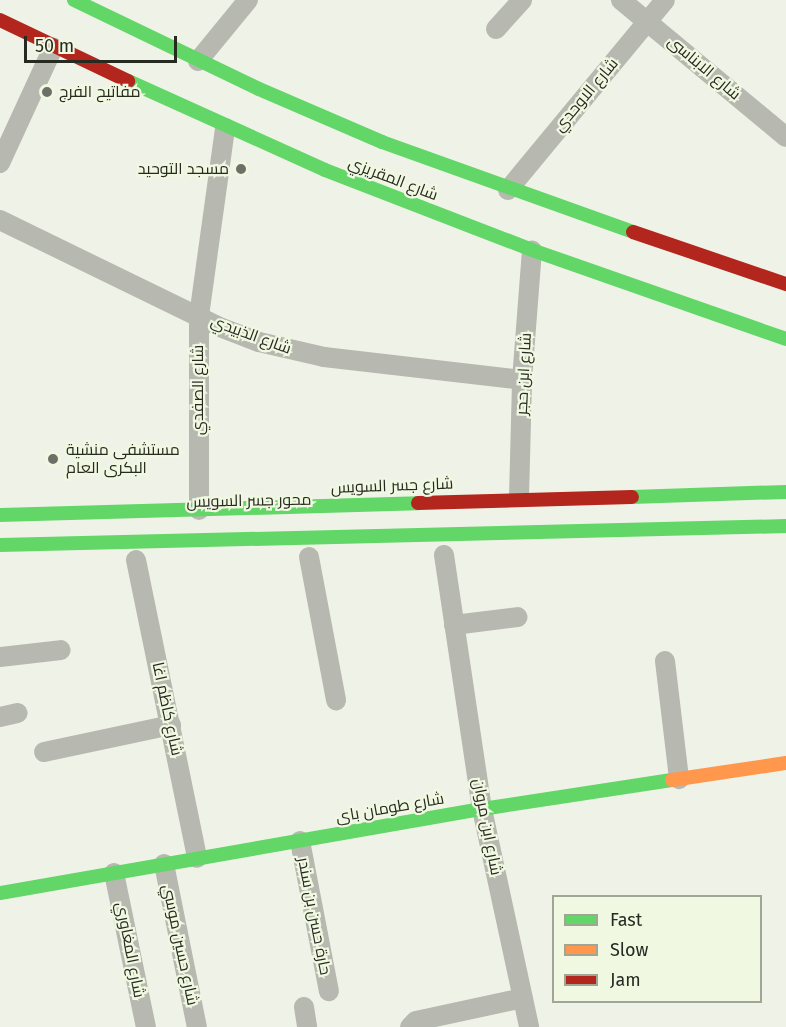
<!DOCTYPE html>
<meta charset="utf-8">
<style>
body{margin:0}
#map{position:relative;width:786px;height:1027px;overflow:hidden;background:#eff3e7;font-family:"Fira Sans",Cairo,sans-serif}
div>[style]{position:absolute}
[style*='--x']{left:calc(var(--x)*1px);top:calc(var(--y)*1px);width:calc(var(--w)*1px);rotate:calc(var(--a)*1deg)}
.street>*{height:20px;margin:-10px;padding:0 10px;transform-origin:10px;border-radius:10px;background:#b7b8b0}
.fast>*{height:14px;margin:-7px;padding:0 7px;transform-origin:7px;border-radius:7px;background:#63d668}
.slow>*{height:14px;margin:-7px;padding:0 7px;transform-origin:7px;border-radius:7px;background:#ff974d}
.jam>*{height:14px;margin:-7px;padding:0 7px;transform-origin:7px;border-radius:7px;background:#b3261e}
.dots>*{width:16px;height:16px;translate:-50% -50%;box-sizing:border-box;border:3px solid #f0f8e2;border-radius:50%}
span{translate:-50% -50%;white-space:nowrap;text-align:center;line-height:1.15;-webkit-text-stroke:4.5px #f0f8e2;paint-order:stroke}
.street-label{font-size:16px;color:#272a21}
.poi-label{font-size:16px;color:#272a21}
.left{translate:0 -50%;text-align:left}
.right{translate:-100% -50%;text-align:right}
.legend{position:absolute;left:552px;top:895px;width:210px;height:108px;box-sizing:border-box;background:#f0f8e2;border:2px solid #a0a695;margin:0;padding:8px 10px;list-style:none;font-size:18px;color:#272a21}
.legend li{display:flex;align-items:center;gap:12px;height:30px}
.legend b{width:30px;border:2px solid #a0a695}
.scale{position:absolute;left:24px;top:36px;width:153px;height:27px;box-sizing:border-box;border:3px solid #272a21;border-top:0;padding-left:8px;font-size:18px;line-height:21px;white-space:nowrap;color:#272a21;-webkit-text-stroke:4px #f0f8e2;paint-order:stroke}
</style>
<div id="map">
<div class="street">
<div style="--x:621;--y:0;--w:214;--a:39.7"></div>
<div style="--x:496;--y:29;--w:39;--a:-48"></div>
<div style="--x:198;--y:61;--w:79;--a:-50.7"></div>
<div style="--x:0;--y:163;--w:127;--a:-65.3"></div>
<div style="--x:508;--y:190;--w:246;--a:-50.4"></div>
<div style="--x:0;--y:220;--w:242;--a:26"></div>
<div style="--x:217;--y:326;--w:45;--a:20.9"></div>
<div style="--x:259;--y:342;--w:67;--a:13"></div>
<div style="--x:324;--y:357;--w:199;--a:6.6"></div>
<div style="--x:519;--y:497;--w:117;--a:-88.5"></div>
<div style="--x:522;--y:380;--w:130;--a:-85.6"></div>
<div style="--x:199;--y:510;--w:194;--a:-90"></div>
<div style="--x:199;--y:316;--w:190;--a:-82.1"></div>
<div style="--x:444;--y:555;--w:257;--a:81.5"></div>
<div style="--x:482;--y:809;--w:223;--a:77.8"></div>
<div style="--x:309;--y:557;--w:146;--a:79.3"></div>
<div style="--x:136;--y:560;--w:304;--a:78.4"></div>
<div style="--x:454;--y:625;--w:64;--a:-7.1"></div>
<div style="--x:0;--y:657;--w:61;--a:-6.5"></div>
<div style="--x:665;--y:661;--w:119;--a:83.2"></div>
<div style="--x:0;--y:717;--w:18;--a:-13"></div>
<div style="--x:44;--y:752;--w:130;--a:-12"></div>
<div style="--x:300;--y:841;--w:153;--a:79.1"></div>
<div style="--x:164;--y:864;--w:166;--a:78.6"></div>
<div style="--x:114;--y:873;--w:157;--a:78.3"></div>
<div style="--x:304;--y:1007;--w:20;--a:81"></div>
<div style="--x:410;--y:1027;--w:8;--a:-45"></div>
<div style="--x:416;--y:1021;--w:109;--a:-12.1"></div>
</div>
<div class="fast">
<div style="--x:74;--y:0;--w:205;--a:25.7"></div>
<div style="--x:259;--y:89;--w:134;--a:23.3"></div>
<div style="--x:382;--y:142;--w:267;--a:19.7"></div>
<div style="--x:128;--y:81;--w:216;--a:24.3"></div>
<div style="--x:325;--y:170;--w:222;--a:21.1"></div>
<div style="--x:532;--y:250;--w:269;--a:19.3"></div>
<div style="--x:632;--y:497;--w:154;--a:-1.9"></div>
<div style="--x:0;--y:515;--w:418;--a:-1.6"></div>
<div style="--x:0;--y:545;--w:786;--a:-1.38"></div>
<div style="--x:0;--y:893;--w:489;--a:-9.9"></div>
<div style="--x:482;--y:809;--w:192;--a:-8.7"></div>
</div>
<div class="slow">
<div style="--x:672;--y:780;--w:115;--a:-8.5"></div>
</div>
<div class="jam">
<div style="--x:0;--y:20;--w:142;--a:25.5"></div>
<div style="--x:633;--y:232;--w:162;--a:18.8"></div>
<div style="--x:418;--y:503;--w:214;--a:-1.6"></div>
</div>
<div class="dots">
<div style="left:47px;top:92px;background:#6d7066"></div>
<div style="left:241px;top:169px;background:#6d7066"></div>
<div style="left:53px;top:459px;background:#6d7066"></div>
</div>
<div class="street-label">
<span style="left:704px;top:68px;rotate:40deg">شارع الابناسى</span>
<span style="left:586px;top:95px;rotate:-50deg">شارع الاوحدي</span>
<span style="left:393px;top:179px;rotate:21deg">شارع المقريزي</span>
<span style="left:251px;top:335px;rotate:20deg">شارع الذبيدي</span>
<span style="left:524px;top:374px;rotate:-87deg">شارع ابن حجر</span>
<span style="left:198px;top:390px;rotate:-90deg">شارع الصفدي</span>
<span style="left:392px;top:486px;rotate:-2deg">شارع جسر السويس</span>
<span style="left:249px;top:501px;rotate:-1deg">محور جسر السويس</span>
<span style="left:167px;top:709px;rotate:78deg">شارع كاظم اغا</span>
<span style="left:390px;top:808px;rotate:-10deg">شارع طومان باى</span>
<span style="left:487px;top:827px;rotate:79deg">شارع ابن مروان</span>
<span style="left:314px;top:916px;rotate:79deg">حارة حسن بن سندر</span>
<span style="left:180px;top:945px;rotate:78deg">شارع حسين موسي</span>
<span style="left:130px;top:950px;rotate:79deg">شارع المغاوري</span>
</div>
<div class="poi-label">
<span class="left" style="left:59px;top:92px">مفاتيح الفرج</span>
<span class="right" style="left:229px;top:169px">مسجد التوحيد</span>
<span class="left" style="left:66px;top:459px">مستشفى منشية<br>البكرى العام</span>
</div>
<ul class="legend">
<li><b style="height:8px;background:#63d668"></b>Fast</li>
<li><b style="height:8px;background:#ff974d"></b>Slow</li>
<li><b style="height:8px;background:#b3261e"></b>Jam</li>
</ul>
<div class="scale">50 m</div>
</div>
